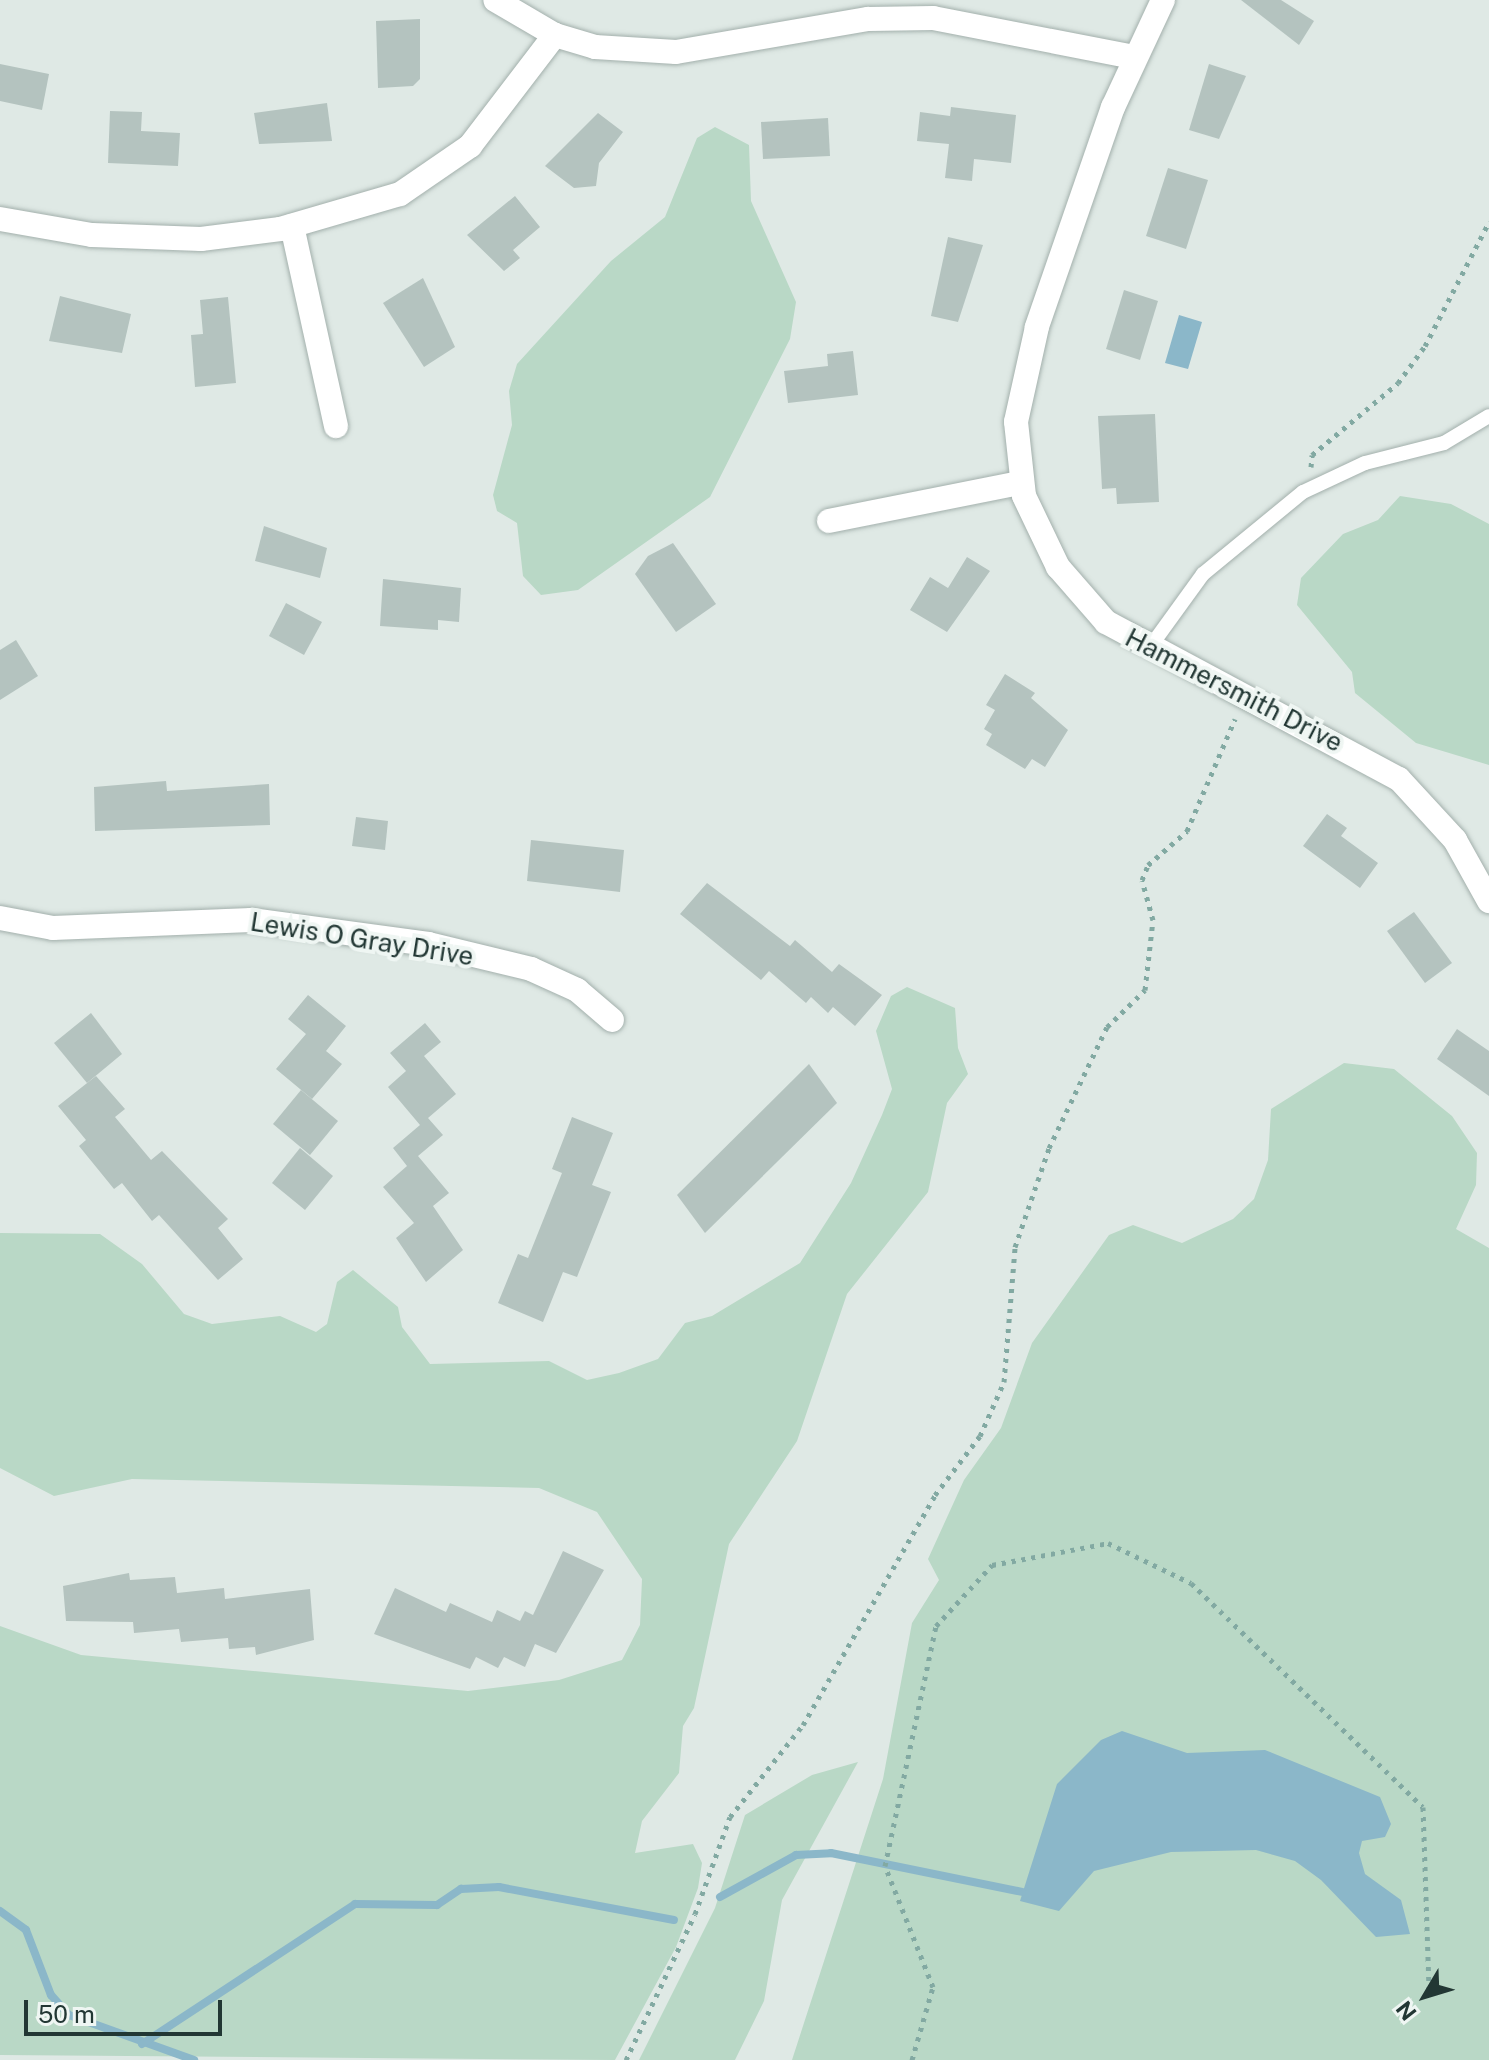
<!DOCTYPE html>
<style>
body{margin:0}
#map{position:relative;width:1489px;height:2060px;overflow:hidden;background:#dfe9e5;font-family:"Public Sans",sans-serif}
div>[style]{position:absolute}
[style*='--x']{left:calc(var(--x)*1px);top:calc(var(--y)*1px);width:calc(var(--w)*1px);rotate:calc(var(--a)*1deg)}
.green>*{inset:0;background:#b9d8c6}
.water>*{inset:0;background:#8bb7c9}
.stream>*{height:8px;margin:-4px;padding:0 4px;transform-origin:4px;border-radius:4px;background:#8bb7c9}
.building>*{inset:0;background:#b4c3bf}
.path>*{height:5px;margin-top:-2.5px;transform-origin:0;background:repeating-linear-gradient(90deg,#82a9a2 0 4px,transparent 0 10px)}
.roads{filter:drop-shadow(0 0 2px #a3b0ac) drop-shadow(0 0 2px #a3b0ac)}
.service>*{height:14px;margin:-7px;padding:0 7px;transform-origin:7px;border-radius:7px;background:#fff}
.minor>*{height:24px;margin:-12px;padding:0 12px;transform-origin:12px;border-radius:12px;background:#fff}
span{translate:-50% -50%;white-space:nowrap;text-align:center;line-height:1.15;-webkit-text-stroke:8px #eff6f3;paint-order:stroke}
.street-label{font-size:26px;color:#223734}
.north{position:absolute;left:1385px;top:1956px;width:80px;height:80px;-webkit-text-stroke:6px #eff6f3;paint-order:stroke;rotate:232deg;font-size:22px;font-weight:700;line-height:32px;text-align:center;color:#223734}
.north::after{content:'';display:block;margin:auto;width:28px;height:36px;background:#223734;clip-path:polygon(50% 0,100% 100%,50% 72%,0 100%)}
.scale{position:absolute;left:24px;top:2000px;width:198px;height:36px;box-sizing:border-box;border:4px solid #223734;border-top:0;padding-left:10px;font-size:24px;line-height:28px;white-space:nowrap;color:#223734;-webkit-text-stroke:6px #eff6f3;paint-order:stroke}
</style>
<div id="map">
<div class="green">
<div style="clip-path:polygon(715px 127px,749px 145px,751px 201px,796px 302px,790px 339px,710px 497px,578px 590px,541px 595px,523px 576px,517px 523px,497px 511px,493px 495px,512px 425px,509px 391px,517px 364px,611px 261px,665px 217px,697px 138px)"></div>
<div style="clip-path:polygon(1400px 496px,1451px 504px,1489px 524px,1489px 765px,1416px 743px,1355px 693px,1352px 672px,1297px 605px,1301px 578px,1343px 534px,1378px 520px)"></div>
<div style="clip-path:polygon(907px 987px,955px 1008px,958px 1048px,968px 1074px,947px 1103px,928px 1192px,847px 1294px,797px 1441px,729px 1544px,694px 1708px,683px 1726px,679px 1773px,642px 1821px,635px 1853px,693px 1844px,702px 1863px,698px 1888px,676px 1947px,615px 2060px,0 2055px,0 1626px,81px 1655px,468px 1691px,559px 1680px,622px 1660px,640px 1625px,642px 1579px,597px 1512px,539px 1488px,132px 1479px,54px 1496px,0 1468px,0 1233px,100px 1234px,142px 1264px,184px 1314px,212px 1324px,280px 1316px,316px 1332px,327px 1324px,337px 1282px,353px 1270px,398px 1307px,402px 1327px,430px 1364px,549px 1361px,587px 1380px,619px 1373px,658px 1359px,685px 1323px,712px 1316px,800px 1263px,851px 1183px,882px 1115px,892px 1089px,876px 1031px,891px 996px)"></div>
<div style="clip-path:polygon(1344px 1063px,1394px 1069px,1452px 1116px,1477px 1153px,1476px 1185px,1456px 1229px,1489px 1248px,1489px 2060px,792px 2060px,883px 1779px,912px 1623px,939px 1580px,928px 1559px,964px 1480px,1001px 1428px,1032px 1343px,1109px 1235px,1133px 1225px,1182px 1243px,1233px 1219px,1254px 1199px,1268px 1160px,1271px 1109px)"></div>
<div style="clip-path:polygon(858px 1762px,782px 1900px,764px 2001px,735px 2060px,639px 2060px,715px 1908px,745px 1815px,812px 1775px)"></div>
</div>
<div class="water">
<div style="clip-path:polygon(1179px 315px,1202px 322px,1188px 369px,1165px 363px)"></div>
<div style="clip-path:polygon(1122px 1731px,1187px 1753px,1265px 1750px,1380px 1797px,1391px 1824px,1385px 1837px,1362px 1841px,1359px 1853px,1365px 1874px,1401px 1900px,1410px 1934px,1376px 1937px,1321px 1880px,1295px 1861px,1256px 1850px,1171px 1852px,1094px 1871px,1059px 1911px,1020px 1901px,1057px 1784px,1101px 1740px)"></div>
</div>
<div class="stream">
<div style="--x:720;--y:1897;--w:87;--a:-28.9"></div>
<div style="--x:796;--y:1855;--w:35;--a:-3"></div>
<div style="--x:831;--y:1853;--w:195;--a:11.5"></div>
<div style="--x:0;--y:1911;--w:32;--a:36"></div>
<div style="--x:26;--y:1930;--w:70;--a:69"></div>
<div style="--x:51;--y:1995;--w:27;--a:48"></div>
<div style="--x:69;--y:2015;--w:133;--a:19.8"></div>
<div style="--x:142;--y:2044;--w:255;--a:-33.3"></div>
<div style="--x:355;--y:1904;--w:82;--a:0.7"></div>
<div style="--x:437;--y:1905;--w:29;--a:-34"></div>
<div style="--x:461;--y:1889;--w:38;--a:-3"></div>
<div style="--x:499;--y:1887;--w:178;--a:10.7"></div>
</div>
<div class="building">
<div style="clip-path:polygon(1241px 0,1281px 0,1314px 21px,1299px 45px)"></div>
<div style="clip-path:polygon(420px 19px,420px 79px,413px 86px,378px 88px,376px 21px)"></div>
<div style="clip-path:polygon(0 64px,49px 74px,42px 110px,0 101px)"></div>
<div style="clip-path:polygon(1209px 64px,1246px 76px,1219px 139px,1189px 130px)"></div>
<div style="clip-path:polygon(327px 103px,332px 141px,259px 144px,254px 113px)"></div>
<div style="clip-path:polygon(951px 107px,1016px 115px,1011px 163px,974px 159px,972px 181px,945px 178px,949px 144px,917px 141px,920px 112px,950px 116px)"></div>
<div style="clip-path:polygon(110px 111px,142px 112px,141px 131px,180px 133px,178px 166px,108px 163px)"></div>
<div style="clip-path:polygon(598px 113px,623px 132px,599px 163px,596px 186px,574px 188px,545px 166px)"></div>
<div style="clip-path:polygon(828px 118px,830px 156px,763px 159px,761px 122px)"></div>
<div style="clip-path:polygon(1168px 168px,1208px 180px,1186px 249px,1146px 236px)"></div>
<div style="clip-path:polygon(515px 196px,540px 227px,513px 250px,520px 258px,504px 271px,467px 235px)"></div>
<div style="clip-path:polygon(948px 237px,983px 245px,958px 322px,931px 316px)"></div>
<div style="clip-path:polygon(423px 278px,455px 347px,424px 367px,383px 303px)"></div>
<div style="clip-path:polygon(1124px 290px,1158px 301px,1140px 360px,1106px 349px)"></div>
<div style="clip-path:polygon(60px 296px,131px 314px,122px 353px,49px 341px)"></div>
<div style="clip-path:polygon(228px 297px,236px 383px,195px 387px,191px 335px,203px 334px,200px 300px)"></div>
<div style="clip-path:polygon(853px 351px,858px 395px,788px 403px,784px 371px,828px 366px,827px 354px)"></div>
<div style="clip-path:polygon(1155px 414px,1159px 502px,1117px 504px,1116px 488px,1102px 489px,1098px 416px)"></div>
<div style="clip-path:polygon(264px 526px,327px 548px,320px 578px,255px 561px)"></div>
<div style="clip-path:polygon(673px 543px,716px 604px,676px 632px,635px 574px,648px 556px)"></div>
<div style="clip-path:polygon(967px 557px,990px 571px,947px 632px,910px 610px,930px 577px,948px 588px)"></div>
<div style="clip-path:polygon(383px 579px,461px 588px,459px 622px,438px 620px,438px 630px,380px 626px)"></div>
<div style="clip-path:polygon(286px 603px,322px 622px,304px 655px,269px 636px)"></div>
<div style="clip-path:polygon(16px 640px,38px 676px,0 700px,0 650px)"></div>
<div style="clip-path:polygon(1005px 674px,1035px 693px,1031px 698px,1068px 730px,1045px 767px,1032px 759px,1025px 769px,986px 745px,992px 734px,984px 729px,995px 710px,986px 705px)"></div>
<div style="clip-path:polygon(166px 781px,167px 791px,269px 784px,270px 825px,95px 831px,94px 787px)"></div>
<div style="clip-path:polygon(1327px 814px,1347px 828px,1341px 836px,1378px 863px,1360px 888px,1303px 846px)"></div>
<div style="clip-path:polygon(356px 817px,388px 821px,385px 850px,352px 846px)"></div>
<div style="clip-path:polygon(531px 840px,624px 850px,620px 892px,527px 881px)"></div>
<div style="clip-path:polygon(707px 883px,790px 946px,795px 940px,832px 972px,839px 964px,882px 995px,855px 1026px,833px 1007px,828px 1013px,811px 997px,806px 1003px,769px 971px,761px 980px,680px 914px)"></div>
<div style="clip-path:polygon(1414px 912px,1452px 963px,1425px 983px,1387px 931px)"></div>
<div style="clip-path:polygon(308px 995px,346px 1026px,326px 1051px,342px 1064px,312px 1099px,276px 1069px,306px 1034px,288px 1019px)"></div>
<div style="clip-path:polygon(91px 1013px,122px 1054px,87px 1083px,54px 1043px)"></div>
<div style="clip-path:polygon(425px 1023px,441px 1042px,424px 1056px,456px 1094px,428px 1118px,443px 1135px,418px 1156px,449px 1193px,433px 1206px,463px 1250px,426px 1282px,396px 1238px,414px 1223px,383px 1187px,407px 1166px,393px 1148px,420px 1125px,388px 1087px,406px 1071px,390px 1053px)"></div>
<div style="clip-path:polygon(1457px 1029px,1489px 1051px,1489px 1096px,1437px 1059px)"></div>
<div style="clip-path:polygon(809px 1064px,837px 1103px,705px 1233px,677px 1195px)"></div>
<div style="clip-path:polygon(96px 1076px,125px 1109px,115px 1117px,151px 1160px,162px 1151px,228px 1219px,218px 1228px,243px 1259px,218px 1280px,159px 1215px,152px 1221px,122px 1183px,114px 1189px,79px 1146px,86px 1140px,58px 1106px)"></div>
<div style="clip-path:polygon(301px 1090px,338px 1121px,310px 1155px,273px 1124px)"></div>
<div style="clip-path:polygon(572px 1117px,613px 1133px,592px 1185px,611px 1192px,577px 1277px,563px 1272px,543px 1322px,498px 1303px,518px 1254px,528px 1258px,562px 1173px,552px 1169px)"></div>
<div style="clip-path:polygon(300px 1148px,333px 1176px,305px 1210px,272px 1183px)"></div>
<div style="clip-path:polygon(563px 1551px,604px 1570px,556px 1653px,535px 1644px,525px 1667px,504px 1657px,498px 1668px,476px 1657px,470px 1669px,374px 1634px,395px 1588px,446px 1612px,450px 1603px,492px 1622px,497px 1610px,520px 1621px,525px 1611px,533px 1615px)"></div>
<div style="clip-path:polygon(129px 1573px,130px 1580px,175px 1577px,177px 1593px,224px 1588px,225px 1599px,310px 1589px,314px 1640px,256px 1655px,255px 1647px,229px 1649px,228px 1638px,181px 1642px,179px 1629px,134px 1633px,133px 1622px,66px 1621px,63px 1586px)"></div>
</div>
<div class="path">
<div style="--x:1311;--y:467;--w:12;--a:-85"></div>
<div style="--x:1312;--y:455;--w:112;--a:-39.9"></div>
<div style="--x:1398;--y:383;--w:46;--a:-53.9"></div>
<div style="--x:1425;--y:346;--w:140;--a:-62.7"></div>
<div style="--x:626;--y:2060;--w:161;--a:-64.7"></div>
<div style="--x:695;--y:1914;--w:103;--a:-70.2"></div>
<div style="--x:730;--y:1817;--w:117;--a:-51.6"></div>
<div style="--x:803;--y:1725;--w:265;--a:-60.1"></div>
<div style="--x:935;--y:1495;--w:74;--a:-52.7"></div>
<div style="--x:980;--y:1436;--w:59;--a:-66"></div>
<div style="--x:1004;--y:1382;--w:135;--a:-85.3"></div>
<div style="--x:1015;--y:1247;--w:105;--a:-71"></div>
<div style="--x:1049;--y:1148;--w:134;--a:-64.4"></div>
<div style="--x:1107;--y:1027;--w:53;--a:-44.2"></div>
<div style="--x:1145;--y:990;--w:70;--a:-83.5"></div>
<div style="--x:1153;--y:920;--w:41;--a:-105.4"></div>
<div style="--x:1142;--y:880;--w:16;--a:-68"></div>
<div style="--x:1148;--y:865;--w:52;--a:-41.1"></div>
<div style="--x:1187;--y:831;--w:122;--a:-66.8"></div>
<div style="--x:912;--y:2060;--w:76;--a:-74"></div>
<div style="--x:933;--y:1987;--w:130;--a:-111.6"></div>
<div style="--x:885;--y:1866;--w:245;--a:-78"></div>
<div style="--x:936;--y:1626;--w:83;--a:-47.4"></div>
<div style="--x:992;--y:1565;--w:118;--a:-10.7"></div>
<div style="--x:1108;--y:1543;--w:92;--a:25.7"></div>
<div style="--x:1191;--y:1583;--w:322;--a:44"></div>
<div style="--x:1423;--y:1807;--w:184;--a:88.1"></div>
</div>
<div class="roads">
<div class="service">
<div style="--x:1148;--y:650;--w:94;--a:-54.1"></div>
<div style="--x:1203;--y:574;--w:129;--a:-39.4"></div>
<div style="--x:1303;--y:492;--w:68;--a:-25.1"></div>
<div style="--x:1365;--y:463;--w:81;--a:-14.2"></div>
<div style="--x:1444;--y:443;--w:52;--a:-31"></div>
</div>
<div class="minor">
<div style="--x:1163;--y:0;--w:118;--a:115"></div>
<div style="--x:1113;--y:107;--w:233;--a:109.1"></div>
<div style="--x:1037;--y:327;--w:97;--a:102.5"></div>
<div style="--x:1016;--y:422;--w:74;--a:83.8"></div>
<div style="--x:1024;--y:496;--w:79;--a:64.4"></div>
<div style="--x:1058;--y:567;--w:73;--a:48.9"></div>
<div style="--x:1106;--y:622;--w:332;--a:28.2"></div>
<div style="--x:1399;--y:779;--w:83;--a:47.4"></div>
<div style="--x:1455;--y:840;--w:70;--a:60.9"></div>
<div style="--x:555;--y:35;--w:42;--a:16.7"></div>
<div style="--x:595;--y:47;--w:81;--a:3.5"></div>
<div style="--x:676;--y:52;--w:195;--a:-9.8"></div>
<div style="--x:868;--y:19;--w:65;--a:-0.9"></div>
<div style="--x:933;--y:18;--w:205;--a:11"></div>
<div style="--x:0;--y:219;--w:93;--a:9.9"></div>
<div style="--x:92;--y:235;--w:109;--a:2.1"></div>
<div style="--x:201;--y:239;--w:80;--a:-7.2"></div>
<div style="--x:280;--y:229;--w:125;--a:-16.3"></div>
<div style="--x:400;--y:194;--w:85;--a:-34.4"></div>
<div style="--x:470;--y:146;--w:140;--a:-52.6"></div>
<div style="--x:555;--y:35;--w:69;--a:-149.7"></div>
<div style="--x:292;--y:226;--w:205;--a:77.6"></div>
<div style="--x:829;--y:521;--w:195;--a:-11.3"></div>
<div style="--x:0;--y:918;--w:54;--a:10.7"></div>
<div style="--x:53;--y:928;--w:198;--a:-2.3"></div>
<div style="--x:251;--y:920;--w:179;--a:7.7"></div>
<div style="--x:428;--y:944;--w:106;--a:13.6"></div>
<div style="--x:531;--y:969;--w:51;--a:24.5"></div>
<div style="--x:577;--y:990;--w:46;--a:40.6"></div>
</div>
</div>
<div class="street-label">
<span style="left:1234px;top:690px;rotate:27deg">Hammersmith Drive</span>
<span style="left:362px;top:939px;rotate:9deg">Lewis O Gray Drive</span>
</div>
<div class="north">N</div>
<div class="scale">50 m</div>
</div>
